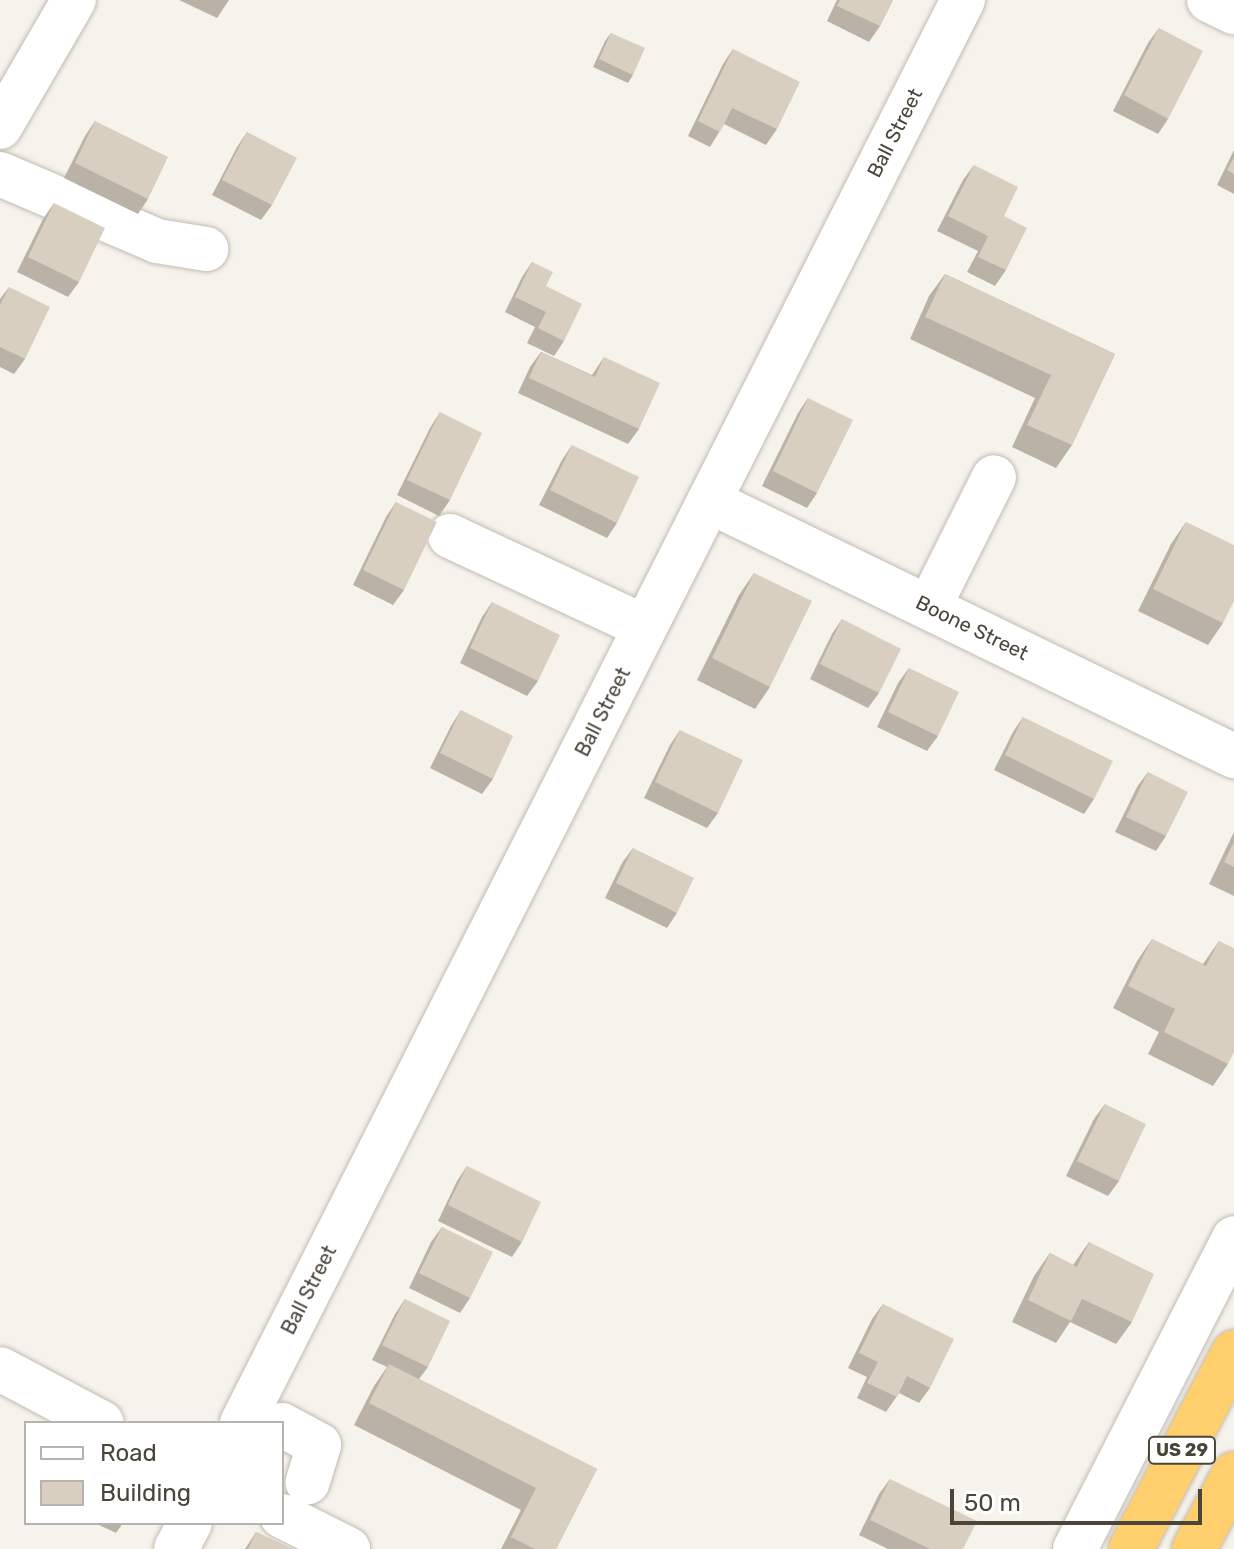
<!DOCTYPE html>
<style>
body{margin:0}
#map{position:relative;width:1234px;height:1549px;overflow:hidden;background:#f6f3ec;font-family:Rubik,sans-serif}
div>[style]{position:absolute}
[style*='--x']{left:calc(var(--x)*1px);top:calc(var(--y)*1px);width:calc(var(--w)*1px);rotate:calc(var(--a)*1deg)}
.roads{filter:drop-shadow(0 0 2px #c2bbae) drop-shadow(0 0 2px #c2bbae)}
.minor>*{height:44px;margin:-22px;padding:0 22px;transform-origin:22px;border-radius:22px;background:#fff}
.highway>*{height:44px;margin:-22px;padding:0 22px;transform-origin:22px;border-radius:22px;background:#ffcf6e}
.wall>*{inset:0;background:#bab2a6}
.building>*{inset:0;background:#d8cfc1}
span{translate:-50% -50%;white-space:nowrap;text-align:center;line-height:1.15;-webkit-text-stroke:8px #fff;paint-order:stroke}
.shield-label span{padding:2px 6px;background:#fff;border:2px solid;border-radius:6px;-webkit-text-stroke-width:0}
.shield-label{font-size:18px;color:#4b4439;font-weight:700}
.street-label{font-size:20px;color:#4b4439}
.legend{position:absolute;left:24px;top:1421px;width:260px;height:104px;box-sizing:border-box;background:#fff;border:2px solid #b7b4b0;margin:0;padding:10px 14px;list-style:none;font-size:24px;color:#4b4439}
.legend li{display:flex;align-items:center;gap:16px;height:40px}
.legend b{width:40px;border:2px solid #b7b4b0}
.scale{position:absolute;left:950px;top:1489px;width:252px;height:36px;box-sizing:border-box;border:4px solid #4b4439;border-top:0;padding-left:10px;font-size:24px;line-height:28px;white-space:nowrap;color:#4b4439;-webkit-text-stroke:6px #fff;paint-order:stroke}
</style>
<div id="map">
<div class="roads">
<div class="minor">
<div style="--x:1209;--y:0;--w:28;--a:26"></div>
<div style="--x:0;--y:127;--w:147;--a:-59.8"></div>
<div style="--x:0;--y:174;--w:171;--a:23.1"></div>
<div style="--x:157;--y:241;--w:50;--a:9.3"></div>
<div style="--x:709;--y:501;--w:584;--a:25.91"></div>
<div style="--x:450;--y:536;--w:215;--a:25"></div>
<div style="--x:929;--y:607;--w:145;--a:-63.4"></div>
<div style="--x:0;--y:1369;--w:115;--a:27.9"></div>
<div style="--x:242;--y:1423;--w:1595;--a:-63.13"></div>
<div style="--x:282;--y:1425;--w:42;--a:28.4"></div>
<div style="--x:319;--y:1445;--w:39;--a:107"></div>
<div style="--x:282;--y:1516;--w:74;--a:26.6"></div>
<div style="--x:176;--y:1549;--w:30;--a:-62"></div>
<div style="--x:1075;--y:1549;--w:349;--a:-62.9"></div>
</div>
<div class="highway">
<div style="--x:1131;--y:1549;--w:222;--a:-62.4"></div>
<div style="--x:1194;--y:1549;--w:85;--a:-61.9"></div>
</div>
</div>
<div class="wall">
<div style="clip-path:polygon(179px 0,229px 0,217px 18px)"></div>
<div style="clip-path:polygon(837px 0,893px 0,880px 26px,869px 42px,827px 21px)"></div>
<div style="clip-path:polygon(1159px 28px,1168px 119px,1158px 134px,1113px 111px,1148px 43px)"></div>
<div style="clip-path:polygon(611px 33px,633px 75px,628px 83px,593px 67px,605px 41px)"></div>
<div style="clip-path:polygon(733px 49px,777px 129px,766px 145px,724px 124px,710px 147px,688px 136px,723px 64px)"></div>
<div style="clip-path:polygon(95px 121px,148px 199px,138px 214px,64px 178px,85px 136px)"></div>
<div style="clip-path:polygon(247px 132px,272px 205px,261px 220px,212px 195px,237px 147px)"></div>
<div style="clip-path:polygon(1234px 150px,1234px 194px,1217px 185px)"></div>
<div style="clip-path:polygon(974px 165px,1004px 216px,1006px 270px,995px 286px,967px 272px,978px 251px,937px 231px,963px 180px)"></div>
<div style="clip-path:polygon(54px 203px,79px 282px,68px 297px,17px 272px,43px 219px)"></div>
<div style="clip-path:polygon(532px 262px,546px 286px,564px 341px,554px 356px,527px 343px,535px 327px,505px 312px,522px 277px)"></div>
<div style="clip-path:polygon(945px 274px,1115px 354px,1072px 445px,1056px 468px,1012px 447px,1035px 398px,910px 339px,929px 296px)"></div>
<div style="clip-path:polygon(9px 287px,25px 359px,14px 374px,0 367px,0 299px)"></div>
<div style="clip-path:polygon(541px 352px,592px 375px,604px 357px,639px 429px,628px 444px,518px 393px,530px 367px)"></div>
<div style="clip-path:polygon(808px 398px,817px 493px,807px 508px,762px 486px,798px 413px)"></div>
<div style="clip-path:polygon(440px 412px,450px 500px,439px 516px,397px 495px,430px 428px)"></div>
<div style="clip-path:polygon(572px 445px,617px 523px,607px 538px,539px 505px,562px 460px)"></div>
<div style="clip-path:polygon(396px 502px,404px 590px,393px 605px,353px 585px,386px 517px)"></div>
<div style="clip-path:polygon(1186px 522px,1223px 623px,1208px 645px,1138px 611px,1171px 544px)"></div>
<div style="clip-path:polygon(754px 573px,770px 687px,755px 709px,697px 680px,739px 595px)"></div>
<div style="clip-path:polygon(492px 602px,538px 681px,527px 696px,460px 663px,482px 617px)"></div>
<div style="clip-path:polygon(842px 619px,879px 693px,868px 708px,810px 679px,832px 634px)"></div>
<div style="clip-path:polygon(909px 668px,938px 736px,927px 751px,877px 727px,898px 683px)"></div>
<div style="clip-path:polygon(461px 710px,493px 779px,482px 794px,430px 768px,451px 726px)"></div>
<div style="clip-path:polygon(1023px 717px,1094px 799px,1084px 814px,994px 770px,1013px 732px)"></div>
<div style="clip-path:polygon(680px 730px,718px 813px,707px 828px,644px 798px,670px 745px)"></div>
<div style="clip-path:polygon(1148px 772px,1166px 836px,1156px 851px,1115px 832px,1137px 787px)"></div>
<div style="clip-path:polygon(1234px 832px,1234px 896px,1209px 884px)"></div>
<div style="clip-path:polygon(633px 848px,677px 913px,667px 928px,605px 898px,622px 863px)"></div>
<div style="clip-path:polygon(1152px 939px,1203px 964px,1219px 941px,1228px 1064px,1213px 1086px,1148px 1054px,1159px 1032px,1113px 1008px,1137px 961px)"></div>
<div style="clip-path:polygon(1105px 1104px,1119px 1181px,1108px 1196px,1066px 1176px,1094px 1119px)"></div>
<div style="clip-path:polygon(467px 1166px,522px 1242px,512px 1257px,438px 1221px,457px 1181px)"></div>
<div style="clip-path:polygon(442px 1227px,470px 1298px,460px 1313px,409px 1288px,431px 1242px)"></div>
<div style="clip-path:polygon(1089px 1242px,1132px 1322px,1116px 1344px,1070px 1322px,1056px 1343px,1012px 1322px,1034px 1276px,1050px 1253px,1073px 1265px)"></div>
<div style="clip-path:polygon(405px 1299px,428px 1367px,419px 1379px,597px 1469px,556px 1549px,501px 1549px,521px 1510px,354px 1425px,374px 1386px,387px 1367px,372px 1360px,395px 1314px)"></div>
<div style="clip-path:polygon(883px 1304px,930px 1388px,919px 1403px,899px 1393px,886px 1412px,857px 1398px,867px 1377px,848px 1368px,872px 1319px)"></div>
<div style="clip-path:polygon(890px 1479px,963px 1549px,888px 1549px,859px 1535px,879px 1494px)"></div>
<div style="clip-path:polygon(95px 1523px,123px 1523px,116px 1533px)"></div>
<div style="clip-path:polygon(256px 1532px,292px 1549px,245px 1549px)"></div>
</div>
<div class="building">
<div style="clip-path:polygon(840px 0,893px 0,880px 26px,837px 6px)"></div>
<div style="clip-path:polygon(1159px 28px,1203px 51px,1168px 119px,1124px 95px)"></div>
<div style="clip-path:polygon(611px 33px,645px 48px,633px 75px,599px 59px)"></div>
<div style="clip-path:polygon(733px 49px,800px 82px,777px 129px,732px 108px,720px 132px,698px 121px)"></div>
<div style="clip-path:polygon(95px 121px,168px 157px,148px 199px,75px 163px)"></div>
<div style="clip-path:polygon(247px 132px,297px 158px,272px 205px,222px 180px)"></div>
<div style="clip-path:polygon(1234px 157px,1234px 174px,1227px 170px)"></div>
<div style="clip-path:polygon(974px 165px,1018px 187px,1004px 216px,1027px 228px,1006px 270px,978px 257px,988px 236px,948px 216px)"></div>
<div style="clip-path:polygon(54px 203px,105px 228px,79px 282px,28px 257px)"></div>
<div style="clip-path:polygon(532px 262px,553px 272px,546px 286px,582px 304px,564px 341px,538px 328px,546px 312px,515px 297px)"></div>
<div style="clip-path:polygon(945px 274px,1115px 354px,1072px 445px,1027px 425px,1051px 375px,925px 317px)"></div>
<div style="clip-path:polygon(9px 287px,50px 307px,25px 359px,0 347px,0 305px)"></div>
<div style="clip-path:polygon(541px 352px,595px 377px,604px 357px,660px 383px,639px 429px,529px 378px)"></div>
<div style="clip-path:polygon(808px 398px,853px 420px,817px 493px,773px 471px)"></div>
<div style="clip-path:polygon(440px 412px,482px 433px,450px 500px,407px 480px)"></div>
<div style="clip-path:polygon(572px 445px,639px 477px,617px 523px,550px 490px)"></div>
<div style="clip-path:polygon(396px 502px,437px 522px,404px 590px,363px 570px)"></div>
<div style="clip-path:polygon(1186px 522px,1234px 545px,1234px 601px,1223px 623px,1153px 589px)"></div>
<div style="clip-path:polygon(754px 573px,812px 601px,770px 687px,712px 658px)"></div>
<div style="clip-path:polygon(492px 602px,560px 635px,538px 681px,470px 648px)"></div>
<div style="clip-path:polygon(842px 619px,901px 649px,879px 693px,820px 664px)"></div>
<div style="clip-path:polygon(909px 668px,959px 692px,938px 736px,888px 712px)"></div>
<div style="clip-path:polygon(461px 710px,513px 736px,493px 779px,440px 753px)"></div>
<div style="clip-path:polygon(1023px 717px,1113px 761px,1094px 799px,1005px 755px)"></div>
<div style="clip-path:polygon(680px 730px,743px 760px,718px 813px,655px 782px)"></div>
<div style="clip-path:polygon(1148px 772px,1188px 792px,1166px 836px,1126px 817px)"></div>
<div style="clip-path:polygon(1234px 842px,1234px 867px,1224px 862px)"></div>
<div style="clip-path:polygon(633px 848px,694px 878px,677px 913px,616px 883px)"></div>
<div style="clip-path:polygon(1152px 939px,1206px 966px,1219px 941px,1234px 948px,1234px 1052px,1228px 1064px,1164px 1032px,1175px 1009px,1128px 986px)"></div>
<div style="clip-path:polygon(1105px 1104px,1146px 1124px,1119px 1181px,1077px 1161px)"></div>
<div style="clip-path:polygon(467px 1166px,541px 1202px,522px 1242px,448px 1205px)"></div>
<div style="clip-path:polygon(442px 1227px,493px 1252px,470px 1298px,419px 1273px)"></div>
<div style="clip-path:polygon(1089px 1242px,1154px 1274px,1132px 1322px,1082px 1299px,1071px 1321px,1028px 1300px,1050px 1253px,1077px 1267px)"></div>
<div style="clip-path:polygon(405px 1299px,450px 1321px,428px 1367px,382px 1345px)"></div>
<div style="clip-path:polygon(883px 1304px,954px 1339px,930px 1388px,907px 1376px,897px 1397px,867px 1383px,878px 1362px,859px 1353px)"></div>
<div style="clip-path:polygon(389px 1364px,597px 1469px,556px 1549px,535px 1549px,511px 1537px,536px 1488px,369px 1403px)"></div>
<div style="clip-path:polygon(890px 1479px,977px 1521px,963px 1549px,930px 1549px,870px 1520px)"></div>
<div style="clip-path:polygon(256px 1532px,292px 1549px,248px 1549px)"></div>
</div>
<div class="shield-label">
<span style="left:1182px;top:1450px">US 29</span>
</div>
<div class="street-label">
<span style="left:895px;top:133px;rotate:-63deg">Ball Street</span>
<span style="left:972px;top:628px;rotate:26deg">Boone Street</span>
<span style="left:603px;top:712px;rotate:-63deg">Ball Street</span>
<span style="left:309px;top:1290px;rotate:-63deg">Ball Street</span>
</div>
<ul class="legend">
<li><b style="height:10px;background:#fff"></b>Road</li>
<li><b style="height:22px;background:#d8cfc1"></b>Building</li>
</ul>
<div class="scale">50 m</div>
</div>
